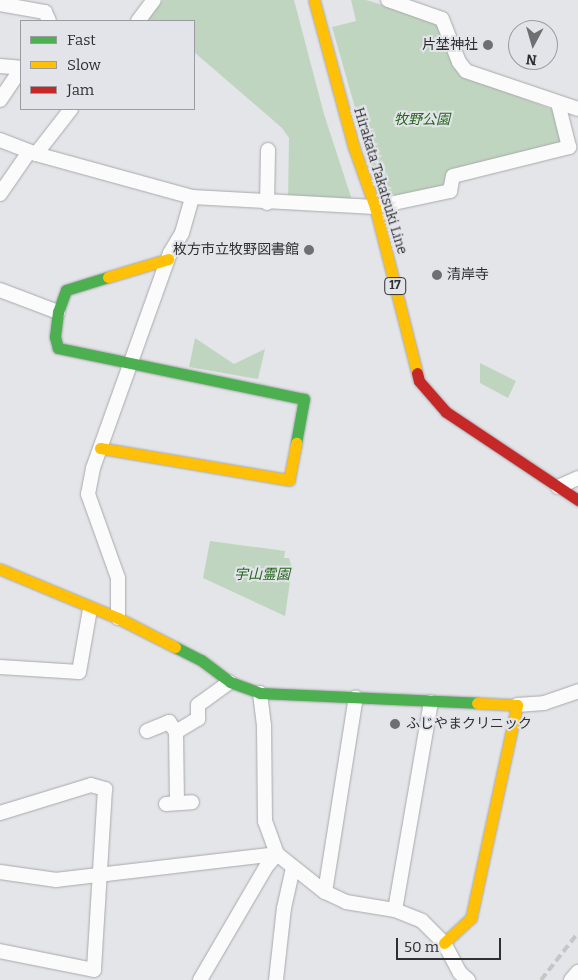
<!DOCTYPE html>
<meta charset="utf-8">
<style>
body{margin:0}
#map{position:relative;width:578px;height:980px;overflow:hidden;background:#e4e5e9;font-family:Bitter,"Noto Sans JP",serif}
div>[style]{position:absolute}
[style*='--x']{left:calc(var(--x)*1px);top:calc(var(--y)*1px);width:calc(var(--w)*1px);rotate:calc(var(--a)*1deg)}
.green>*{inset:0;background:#c0d5bf}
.roads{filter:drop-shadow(0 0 1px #a8a9ac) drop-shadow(0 0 1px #a8a9ac)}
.street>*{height:14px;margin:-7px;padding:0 7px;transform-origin:7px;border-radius:7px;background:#fbfbfc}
.fast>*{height:11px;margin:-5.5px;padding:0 5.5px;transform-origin:5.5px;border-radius:5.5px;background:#4caf50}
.slow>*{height:11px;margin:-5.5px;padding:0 5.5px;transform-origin:5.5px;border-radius:5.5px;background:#ffc107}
.jam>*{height:11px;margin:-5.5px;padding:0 5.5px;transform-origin:5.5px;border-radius:5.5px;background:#c62828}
.rail>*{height:4px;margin-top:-2px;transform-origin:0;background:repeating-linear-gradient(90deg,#c5c6c6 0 8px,transparent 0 12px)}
.dots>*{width:14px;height:14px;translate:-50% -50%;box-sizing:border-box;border:2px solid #e3e4ea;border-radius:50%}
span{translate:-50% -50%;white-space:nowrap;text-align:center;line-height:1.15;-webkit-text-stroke:4px #e3e4ea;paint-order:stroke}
.shield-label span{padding:1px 4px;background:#e3e4ea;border:1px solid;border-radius:4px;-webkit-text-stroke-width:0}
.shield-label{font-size:12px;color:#2e2f31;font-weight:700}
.poi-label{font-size:14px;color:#2e2f31}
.right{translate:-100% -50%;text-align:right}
.left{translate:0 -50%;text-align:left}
.park-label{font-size:14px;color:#23661a;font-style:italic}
.street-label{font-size:14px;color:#2e2f31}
.legend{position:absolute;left:20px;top:20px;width:175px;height:90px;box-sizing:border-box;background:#e3e4ea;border:1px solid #9b9ca0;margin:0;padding:6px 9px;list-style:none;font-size:15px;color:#2e2f31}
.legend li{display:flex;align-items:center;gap:10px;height:25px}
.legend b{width:25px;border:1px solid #9b9ca0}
.north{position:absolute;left:508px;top:20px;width:50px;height:50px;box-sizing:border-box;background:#e3e4ea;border:1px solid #9b9ca0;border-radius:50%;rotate:186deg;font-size:14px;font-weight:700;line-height:20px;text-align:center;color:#2e2f31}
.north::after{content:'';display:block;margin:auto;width:18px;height:22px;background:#6e6f71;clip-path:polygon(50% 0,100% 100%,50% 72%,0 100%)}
.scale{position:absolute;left:396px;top:938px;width:105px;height:22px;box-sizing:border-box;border:2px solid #2e2f31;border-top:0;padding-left:6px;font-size:15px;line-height:18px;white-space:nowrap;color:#2e2f31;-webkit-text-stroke:4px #e3e4ea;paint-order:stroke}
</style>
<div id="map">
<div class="green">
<div style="clip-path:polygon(163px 0,294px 0,324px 114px,352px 200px,288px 199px,289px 138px,282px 128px,194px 52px,194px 21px,147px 21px)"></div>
<div style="clip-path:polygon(351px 0,366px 0,433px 20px,473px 79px,556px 111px,564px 141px,558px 146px,441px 186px,381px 199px,332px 27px,356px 21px)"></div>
<div style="clip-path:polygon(195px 338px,234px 364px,265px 349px,258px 379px,189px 367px)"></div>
<div style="clip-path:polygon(480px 363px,516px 381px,508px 398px,480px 383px)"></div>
<div style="clip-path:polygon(210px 541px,285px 551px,284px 558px,289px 558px,292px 568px,285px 616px,203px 578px)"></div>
</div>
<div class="roads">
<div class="street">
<div style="--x:388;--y:0;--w:57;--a:19.4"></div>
<div style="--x:442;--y:19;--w:46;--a:68.4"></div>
<div style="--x:459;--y:62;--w:11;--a:52"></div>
<div style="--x:466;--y:71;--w:118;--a:18.7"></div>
<div style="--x:0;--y:4;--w:46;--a:10.1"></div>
<div style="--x:45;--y:12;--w:10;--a:66"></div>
<div style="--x:138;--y:21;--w:26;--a:-53"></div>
<div style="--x:0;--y:66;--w:21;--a:5"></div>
<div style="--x:0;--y:100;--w:37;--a:-56"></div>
<div style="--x:0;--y:140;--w:39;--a:21"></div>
<div style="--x:36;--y:154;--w:162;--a:15.4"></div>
<div style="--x:192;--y:197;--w:183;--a:3.1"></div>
<div style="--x:375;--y:207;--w:77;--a:-12"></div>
<div style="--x:450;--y:191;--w:15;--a:-79"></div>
<div style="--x:453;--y:176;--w:120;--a:-14"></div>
<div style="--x:569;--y:147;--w:45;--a:-104"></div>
<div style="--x:36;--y:154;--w:57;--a:-52.1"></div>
<div style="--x:0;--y:194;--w:51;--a:-55.4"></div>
<div style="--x:267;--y:203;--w:53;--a:-88.9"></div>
<div style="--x:0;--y:290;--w:62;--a:20.8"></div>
<div style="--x:558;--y:487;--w:22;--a:-24"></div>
<div style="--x:118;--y:618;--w:40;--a:-90"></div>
<div style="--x:118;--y:578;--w:89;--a:-109.7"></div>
<div style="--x:88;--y:494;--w:26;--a:-79"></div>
<div style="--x:93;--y:468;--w:228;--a:-70.3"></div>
<div style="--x:170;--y:253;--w:23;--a:-59"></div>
<div style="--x:182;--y:233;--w:37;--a:-74"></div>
<div style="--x:0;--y:667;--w:79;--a:3.6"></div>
<div style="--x:79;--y:672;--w:64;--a:-80.1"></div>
<div style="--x:260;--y:693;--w:32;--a:83"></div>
<div style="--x:264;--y:725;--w:96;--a:89.4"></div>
<div style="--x:265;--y:821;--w:35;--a:70"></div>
<div style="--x:277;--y:854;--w:61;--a:38.4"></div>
<div style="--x:325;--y:892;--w:23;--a:25"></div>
<div style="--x:346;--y:902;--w:50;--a:9.3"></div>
<div style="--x:395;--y:910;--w:29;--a:22"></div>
<div style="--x:422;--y:921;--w:31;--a:45"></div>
<div style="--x:444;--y:943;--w:34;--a:62"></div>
<div style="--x:460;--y:973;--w:11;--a:41"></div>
<div style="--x:517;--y:705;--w:27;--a:-4"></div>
<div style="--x:544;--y:703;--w:36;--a:-19"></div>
<div style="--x:147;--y:731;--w:24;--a:-22"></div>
<div style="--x:169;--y:722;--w:12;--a:55"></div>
<div style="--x:177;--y:803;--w:71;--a:-90.8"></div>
<div style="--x:176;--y:732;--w:26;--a:-31"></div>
<div style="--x:198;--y:719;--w:14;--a:-90"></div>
<div style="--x:198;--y:705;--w:39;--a:-36"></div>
<div style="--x:166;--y:804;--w:26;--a:-4"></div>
<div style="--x:0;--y:813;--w:95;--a:-17.1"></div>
<div style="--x:91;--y:785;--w:15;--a:16"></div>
<div style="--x:105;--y:789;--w:181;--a:93.5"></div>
<div style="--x:94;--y:970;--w:96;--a:-168.6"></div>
<div style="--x:0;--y:872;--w:57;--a:8.1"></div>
<div style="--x:56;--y:880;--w:223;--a:-6.7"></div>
<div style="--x:325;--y:892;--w:197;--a:-81"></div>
<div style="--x:395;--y:910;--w:211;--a:-80.2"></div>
<div style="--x:200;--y:980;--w:131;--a:-59.7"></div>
<div style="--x:266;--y:867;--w:17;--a:-50"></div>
<div style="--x:276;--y:980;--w:72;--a:-83.7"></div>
<div style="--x:284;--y:908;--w:41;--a:-77.3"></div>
<div style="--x:571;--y:980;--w:11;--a:-49"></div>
</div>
<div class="fast">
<div style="--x:108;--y:277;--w:44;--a:162.8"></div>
<div style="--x:66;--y:290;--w:23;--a:110"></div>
<div style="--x:58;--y:312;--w:25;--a:97"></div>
<div style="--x:55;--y:337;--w:11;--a:75"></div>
<div style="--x:58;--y:348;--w:251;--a:11.7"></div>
<div style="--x:304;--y:399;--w:45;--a:100.3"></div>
<div style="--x:175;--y:647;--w:29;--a:27"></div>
<div style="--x:201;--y:660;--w:36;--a:37"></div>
<div style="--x:230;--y:682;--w:32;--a:20"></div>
<div style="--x:260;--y:693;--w:217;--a:2.6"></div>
</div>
<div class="slow">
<div style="--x:314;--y:0;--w:153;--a:74.9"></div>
<div style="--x:354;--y:148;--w:63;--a:70.4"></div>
<div style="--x:375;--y:207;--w:171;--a:75.8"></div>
<div style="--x:108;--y:277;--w:63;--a:-16.7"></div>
<div style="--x:100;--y:448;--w:192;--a:9.6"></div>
<div style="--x:289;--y:480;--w:38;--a:-79"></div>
<div style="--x:0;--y:569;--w:128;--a:22.6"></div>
<div style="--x:118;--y:618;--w:64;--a:27"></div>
<div style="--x:444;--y:943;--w:37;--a:-43"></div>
<div style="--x:471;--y:918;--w:218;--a:-77.8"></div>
<div style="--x:517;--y:705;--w:40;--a:-177.1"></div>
</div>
<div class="jam">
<div style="--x:417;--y:373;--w:8;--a:76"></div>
<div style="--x:419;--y:381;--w:41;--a:48.9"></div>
<div style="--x:446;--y:412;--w:159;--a:33.7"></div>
</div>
</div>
<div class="rail">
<div style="--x:541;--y:980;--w:60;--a:-51.8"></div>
</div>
<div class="dots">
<div style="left:488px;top:45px;background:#6e6f71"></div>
<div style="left:309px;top:250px;background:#6e6f71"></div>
<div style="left:437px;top:275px;background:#6e6f71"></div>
<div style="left:395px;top:724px;background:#6e6f71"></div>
</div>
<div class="shield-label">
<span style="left:395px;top:286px">17</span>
</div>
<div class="poi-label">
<span class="right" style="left:478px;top:45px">片埜神社</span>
<span class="right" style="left:299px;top:250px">枚方市立牧野図書館</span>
<span class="left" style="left:447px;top:275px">清岸寺</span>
<span class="left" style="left:406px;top:724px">ふじやまクリニック</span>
</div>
<div class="park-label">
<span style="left:422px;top:120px">牧野公園</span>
<span style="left:262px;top:575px">宇山霊園</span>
</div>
<div class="street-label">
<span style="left:380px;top:181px;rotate:73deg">Hirakata Takatsuki Line</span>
</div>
<ul class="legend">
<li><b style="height:6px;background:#4caf50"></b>Fast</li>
<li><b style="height:6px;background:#ffc107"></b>Slow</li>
<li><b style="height:6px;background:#c62828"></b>Jam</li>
</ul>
<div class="north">N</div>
<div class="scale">50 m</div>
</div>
